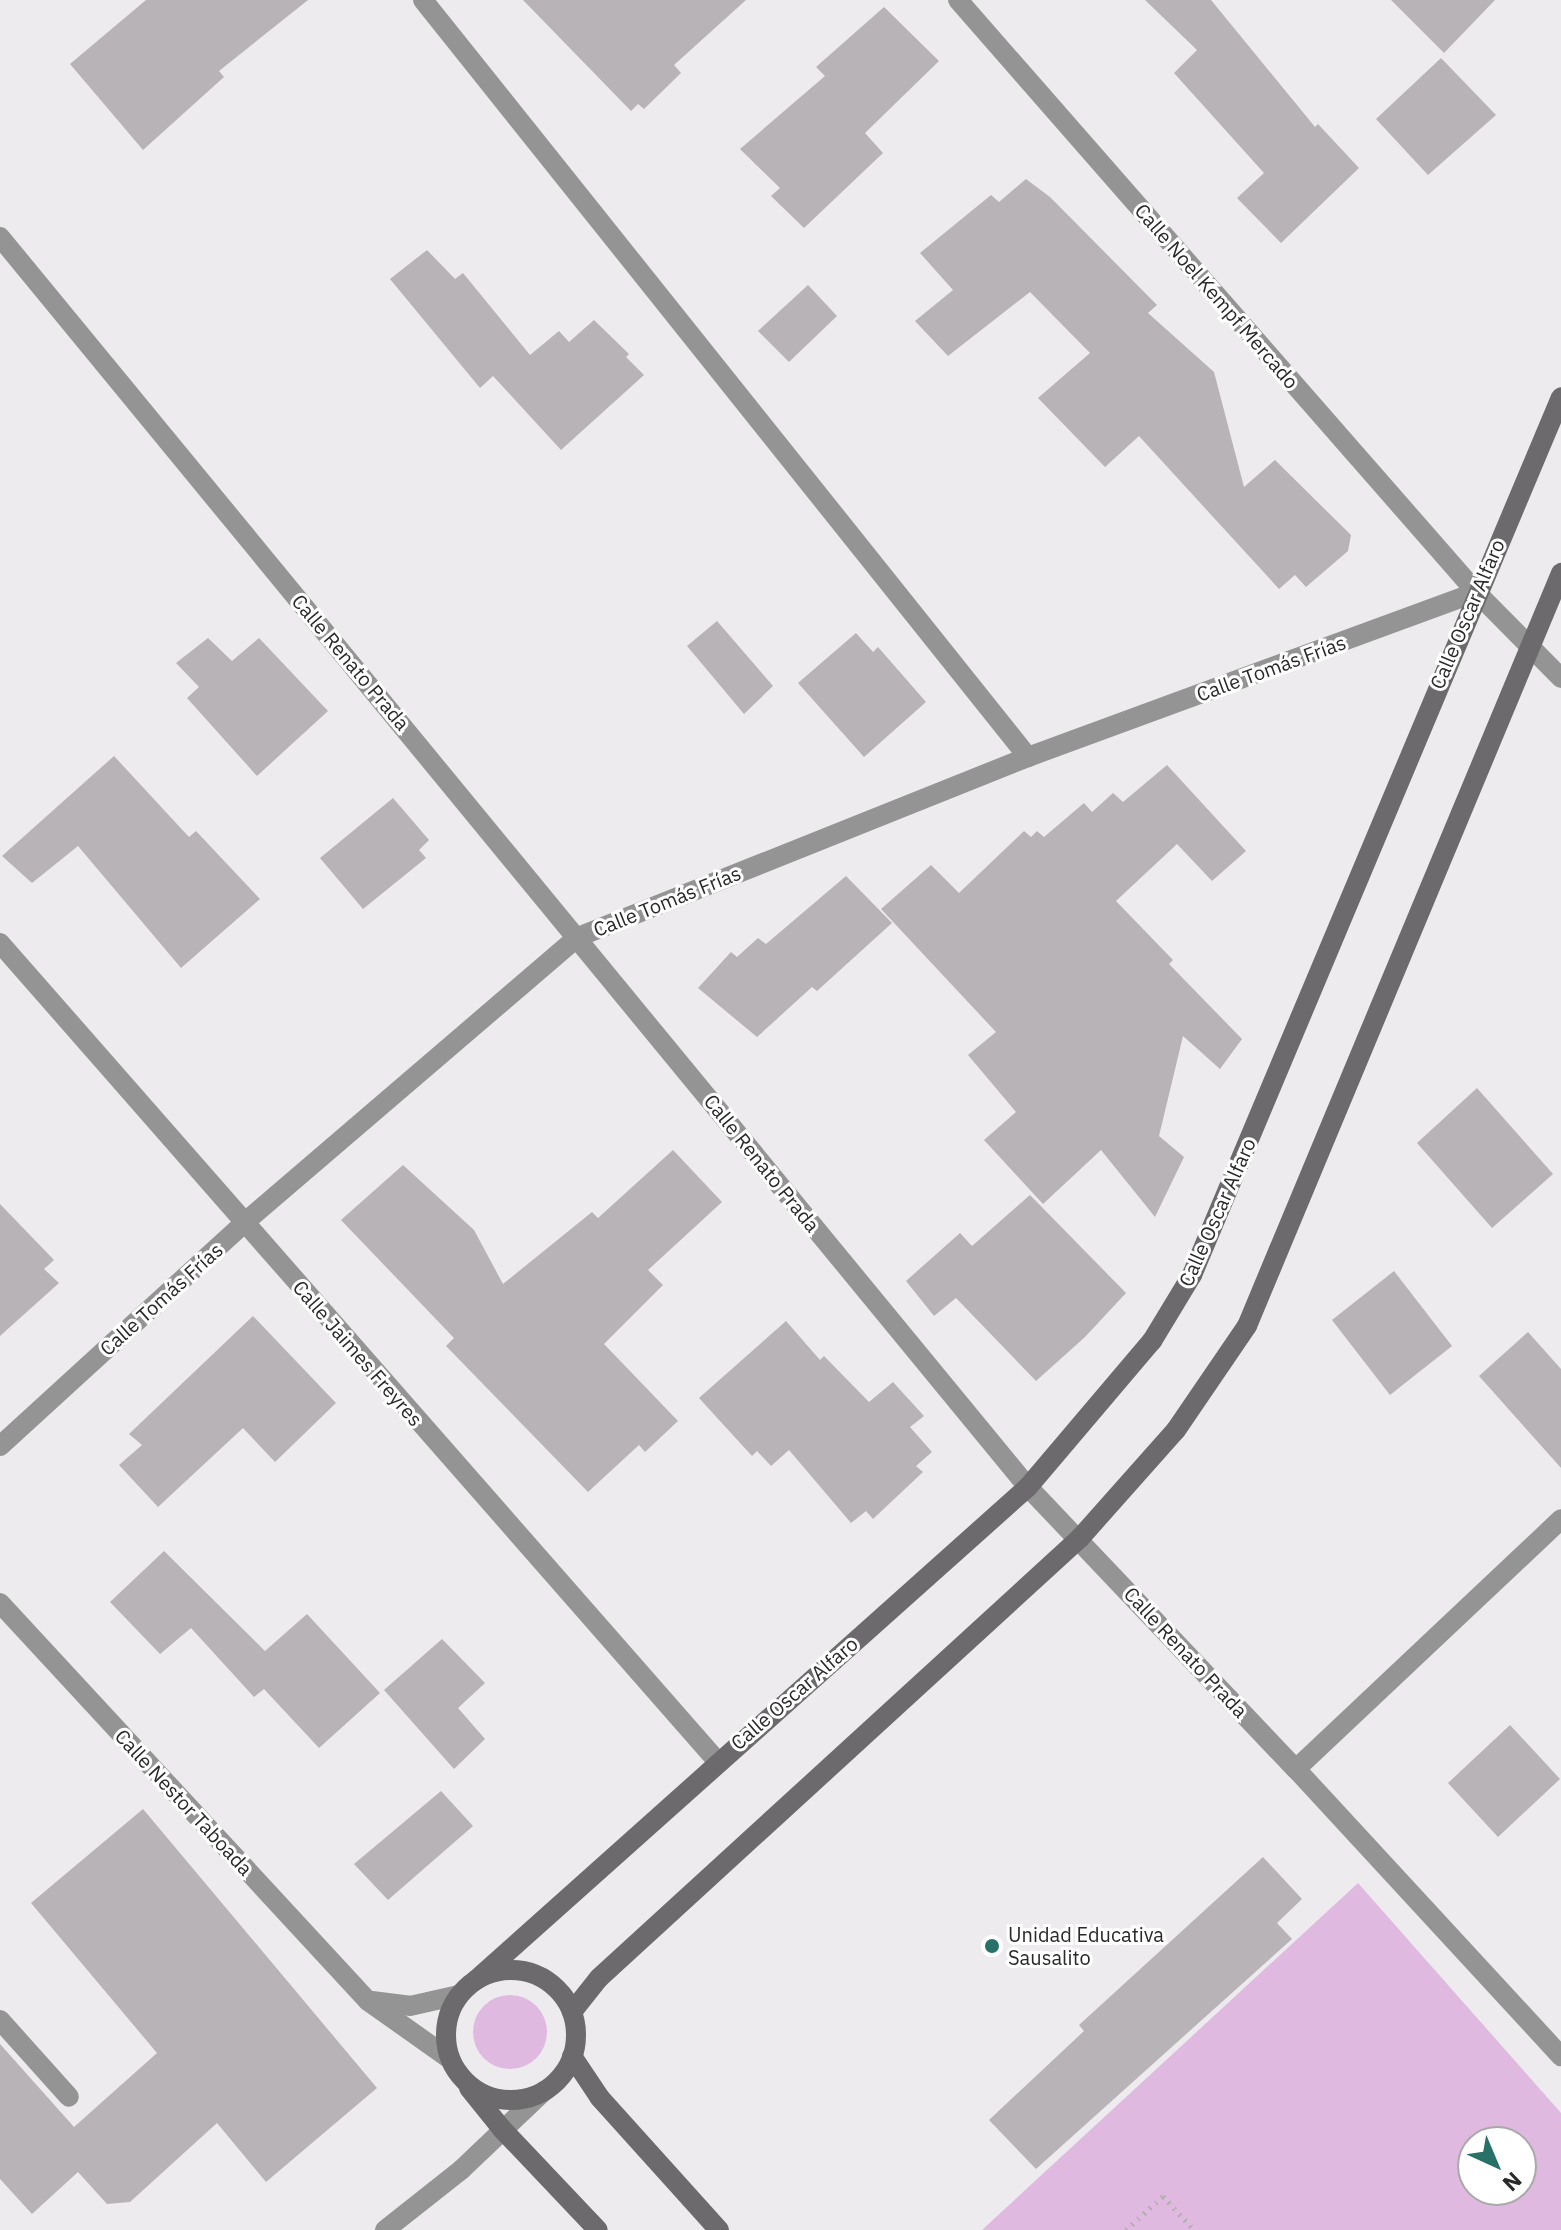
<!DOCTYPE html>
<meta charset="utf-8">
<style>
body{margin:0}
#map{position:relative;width:1561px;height:2230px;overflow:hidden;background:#eeebee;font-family:"IBM Plex Sans",sans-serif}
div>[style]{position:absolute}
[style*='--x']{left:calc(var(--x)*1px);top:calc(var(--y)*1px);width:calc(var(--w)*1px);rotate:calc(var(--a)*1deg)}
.green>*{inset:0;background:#dfb9e0}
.round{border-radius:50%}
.building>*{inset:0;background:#b7b3b7}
.path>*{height:5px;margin-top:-2.5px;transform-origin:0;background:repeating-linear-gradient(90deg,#b2b0b2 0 2px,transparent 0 8px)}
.service>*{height:20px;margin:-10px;padding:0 10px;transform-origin:10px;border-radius:10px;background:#959495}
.minor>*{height:20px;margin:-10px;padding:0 10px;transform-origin:10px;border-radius:10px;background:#959495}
.secondary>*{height:20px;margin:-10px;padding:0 10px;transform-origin:10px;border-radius:10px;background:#6c6a6c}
.secondary>.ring{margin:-10px;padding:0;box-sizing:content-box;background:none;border:20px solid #6c6a6c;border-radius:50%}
.dots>*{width:22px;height:22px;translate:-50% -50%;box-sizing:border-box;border:4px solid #fff;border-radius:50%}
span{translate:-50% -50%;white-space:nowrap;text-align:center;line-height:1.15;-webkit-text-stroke:6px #fff;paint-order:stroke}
.street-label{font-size:20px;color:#2a292a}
.poi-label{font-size:20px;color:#2a292a}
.left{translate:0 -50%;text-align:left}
.north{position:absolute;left:1457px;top:2126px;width:80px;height:80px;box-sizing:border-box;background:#fff;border:2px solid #aaa9aa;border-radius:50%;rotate:136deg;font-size:22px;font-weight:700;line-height:32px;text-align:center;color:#2a292a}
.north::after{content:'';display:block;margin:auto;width:28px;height:36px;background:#287169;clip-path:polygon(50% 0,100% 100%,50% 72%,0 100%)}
</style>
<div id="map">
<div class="green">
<div style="clip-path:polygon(evenodd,1358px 1883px,1561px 2113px,1561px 2230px,982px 2230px,1358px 1883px,1521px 2142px,1521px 2190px,1473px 2190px,1473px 2142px,1521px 2142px)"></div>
<div class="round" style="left:473px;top:1995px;width:74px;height:74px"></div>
</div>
<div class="building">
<div style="clip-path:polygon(146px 0,308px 0,219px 71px,224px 77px,143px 150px,70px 64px)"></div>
<div style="clip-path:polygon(523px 0,746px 0,674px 65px,681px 73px,644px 109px,638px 104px,631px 111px)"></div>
<div style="clip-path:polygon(1145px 0,1211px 0,1315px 127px,1318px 124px,1359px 168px,1281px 243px,1237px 198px,1264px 173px,1174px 73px,1197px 50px)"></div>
<div style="clip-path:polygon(1391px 0,1495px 0,1444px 53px)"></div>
<div style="clip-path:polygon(884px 7px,939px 61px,865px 133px,883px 153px,804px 228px,771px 196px,780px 188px,740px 149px,825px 76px,816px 67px)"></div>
<div style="clip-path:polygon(1441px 58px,1496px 115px,1428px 175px,1376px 119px)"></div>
<div style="clip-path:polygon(1026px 179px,1050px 197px,1157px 305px,1148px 313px,1214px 372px,1244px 487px,1275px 460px,1351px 535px,1348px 551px,1306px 587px,1295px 575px,1279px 589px,1139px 436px,1105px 467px,1038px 398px,1090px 353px,1030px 292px,948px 356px,915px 321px,953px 290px,920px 253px,991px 195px,999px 202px)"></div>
<div style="clip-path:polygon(427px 250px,455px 279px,463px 273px,530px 355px,559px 331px,569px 342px,594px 320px,629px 354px,626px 357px,644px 375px,561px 450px,493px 376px,480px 388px,390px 279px)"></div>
<div style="clip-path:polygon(808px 285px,837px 316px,789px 362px,758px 331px)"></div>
<div style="clip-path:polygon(717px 621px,773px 686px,744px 714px,687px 646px)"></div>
<div style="clip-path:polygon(856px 633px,873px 652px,878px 647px,926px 702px,864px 757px,798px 683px)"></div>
<div style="clip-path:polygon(208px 638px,232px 661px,259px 638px,328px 711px,257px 776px,187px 698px,199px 687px,176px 663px)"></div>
<div style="clip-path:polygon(114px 756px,189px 837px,196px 831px,260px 899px,181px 968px,78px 846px,32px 883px,2px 856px)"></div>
<div style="clip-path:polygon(1167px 765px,1246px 851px,1212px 881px,1177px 844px,1116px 901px,1173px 960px,1169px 964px,1242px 1039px,1220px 1069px,1183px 1036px,1159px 1136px,1184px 1157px,1155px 1217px,1101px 1150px,1043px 1204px,984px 1140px,1016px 1112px,968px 1055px,996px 1032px,881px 909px,931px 865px,959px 893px,1024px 831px,1031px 837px,1037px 831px,1044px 837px,1084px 803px,1092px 812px,1113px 793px,1123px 802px)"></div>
<div style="clip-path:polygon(393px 798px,429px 840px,419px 850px,426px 858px,363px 909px,320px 858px)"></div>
<div style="clip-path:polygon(846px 876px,892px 923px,817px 991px,812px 987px,757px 1037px,698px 988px,731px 952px,737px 957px,758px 938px,766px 944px)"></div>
<div style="clip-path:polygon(1477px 1088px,1553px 1174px,1492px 1228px,1417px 1143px)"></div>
<div style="clip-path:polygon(673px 1150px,722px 1202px,648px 1270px,663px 1285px,604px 1344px,678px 1421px,645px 1452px,639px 1445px,588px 1492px,446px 1346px,454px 1338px,341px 1220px,403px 1165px,474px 1230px,503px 1284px,592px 1212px,598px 1218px)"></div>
<div style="clip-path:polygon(1030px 1195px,1126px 1293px,1085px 1337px,1036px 1381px,956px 1298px,934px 1316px,906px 1281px,960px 1233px,972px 1246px)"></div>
<div style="clip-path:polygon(0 1204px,54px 1260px,44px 1269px,59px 1283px,0 1336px)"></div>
<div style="clip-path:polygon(1394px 1271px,1452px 1346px,1390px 1395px,1332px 1320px)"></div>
<div style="clip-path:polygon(253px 1316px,336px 1403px,275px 1462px,243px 1428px,158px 1507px,119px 1465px,142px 1445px,129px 1434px)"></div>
<div style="clip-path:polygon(786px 1321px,820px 1360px,824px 1356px,869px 1402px,893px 1382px,924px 1416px,910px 1427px,932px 1452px,916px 1466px,923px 1472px,873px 1519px,866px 1511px,851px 1523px,789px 1450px,771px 1466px,757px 1451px,752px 1456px,699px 1398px)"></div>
<div style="clip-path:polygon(1528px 1332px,1561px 1369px,1561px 1468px,1479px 1376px)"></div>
<div style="clip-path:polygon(164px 1551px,265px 1651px,307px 1614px,380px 1693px,319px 1748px,264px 1689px,254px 1697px,191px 1628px,160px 1654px,110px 1602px)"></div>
<div style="clip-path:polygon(442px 1639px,485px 1683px,458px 1708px,485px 1739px,454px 1769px,384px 1690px)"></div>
<div style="clip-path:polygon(1510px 1725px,1560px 1779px,1498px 1837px,1448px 1783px)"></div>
<div style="clip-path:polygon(441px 1791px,473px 1826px,388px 1900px,354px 1864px)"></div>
<div style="clip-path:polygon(143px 1809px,377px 2088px,266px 2182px,217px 2123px,130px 2202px,107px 2204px,78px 2172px,32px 2214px,0 2179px,0 2044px,74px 2127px,157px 2053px,31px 1903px)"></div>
<div style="clip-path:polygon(1263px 1857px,1302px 1899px,1277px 1923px,1292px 1939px,1036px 2169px,989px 2120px,1084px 2031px,1079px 2025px)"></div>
</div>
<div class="path">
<div style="--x:1126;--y:2230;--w:50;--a:-42.6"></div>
<div style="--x:1163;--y:2196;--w:46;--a:47.6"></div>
</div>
<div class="service">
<div style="--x:423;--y:0;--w:969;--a:51.37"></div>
<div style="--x:0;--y:2020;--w:103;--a:48.1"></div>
</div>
<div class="minor">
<div style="--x:958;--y:0;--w:787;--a:48.81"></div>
<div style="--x:1476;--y:592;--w:121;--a:45.3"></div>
<div style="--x:0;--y:237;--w:1618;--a:50.57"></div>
<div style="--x:1028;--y:1487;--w:389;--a:46.5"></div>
<div style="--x:1296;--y:1769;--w:391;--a:47.3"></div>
<div style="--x:0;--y:943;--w:1088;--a:48.76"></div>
<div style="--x:0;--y:1446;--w:331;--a:-42.4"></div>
<div style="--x:244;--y:1223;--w:440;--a:-40.6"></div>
<div style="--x:578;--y:937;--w:485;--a:-21.8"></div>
<div style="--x:1028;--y:757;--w:477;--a:-20.2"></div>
<div style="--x:0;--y:1603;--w:542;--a:47.24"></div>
<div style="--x:368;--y:2001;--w:100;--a:35.3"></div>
<div style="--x:1296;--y:1769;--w:364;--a:-43.3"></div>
<div style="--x:372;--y:2001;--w:38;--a:7"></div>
<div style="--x:410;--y:2006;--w:50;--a:-12.7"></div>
<div style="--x:385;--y:2230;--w:97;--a:-38.3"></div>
<div style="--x:461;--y:2170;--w:115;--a:-43.6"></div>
</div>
<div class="secondary">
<div class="ring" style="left:446px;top:1970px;width:110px;height:110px"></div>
<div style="--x:476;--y:1980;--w:740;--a:-41.77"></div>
<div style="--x:1028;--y:1487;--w:192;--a:-49.7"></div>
<div style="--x:1152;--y:1341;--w:77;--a:-58.8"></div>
<div style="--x:1192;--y:1275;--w:952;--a:-67.2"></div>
<div style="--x:572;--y:2012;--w:43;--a:-51.5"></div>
<div style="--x:599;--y:1978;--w:652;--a:-42.45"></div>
<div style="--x:1080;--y:1538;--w:144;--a:-48.4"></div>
<div style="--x:1176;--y:1430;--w:126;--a:-55.7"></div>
<div style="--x:1247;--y:1326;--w:816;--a:-67.36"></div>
<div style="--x:572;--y:2056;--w:50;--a:56.3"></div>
<div style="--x:600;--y:2098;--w:178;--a:48"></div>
<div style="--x:469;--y:2088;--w:53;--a:51.2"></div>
<div style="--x:502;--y:2129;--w:139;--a:46.5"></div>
</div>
<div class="dots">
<div style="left:992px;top:1946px;background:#287169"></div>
</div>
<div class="street-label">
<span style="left:1217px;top:296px;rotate:49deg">Calle Noel Kempf Mercado</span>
<span style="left:1467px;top:614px;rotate:-67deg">Calle Oscar Alfaro</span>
<span style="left:351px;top:662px;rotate:50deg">Calle Renato Prada</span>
<span style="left:1271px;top:668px;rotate:-20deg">Calle Tomás Frías</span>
<span style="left:667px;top:901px;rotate:-22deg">Calle Tomás Frías</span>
<span style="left:762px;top:1163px;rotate:51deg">Calle Renato Prada</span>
<span style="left:1217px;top:1212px;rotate:-66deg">Calle Oscar Alfaro</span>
<span style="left:161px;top:1299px;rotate:-42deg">Calle Tomás Frías</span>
<span style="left:358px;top:1353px;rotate:49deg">Calle Jaimes Freyres</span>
<span style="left:1186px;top:1652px;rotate:47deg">Calle Renato Prada</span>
<span style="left:794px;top:1693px;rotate:-41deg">Calle Oscar Alfaro</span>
<span style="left:184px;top:1802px;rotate:47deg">Calle Nestor Taboada</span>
</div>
<div class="poi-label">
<span class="left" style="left:1008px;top:1946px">Unidad Educativa<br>Sausalito</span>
</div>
<div class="north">N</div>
</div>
